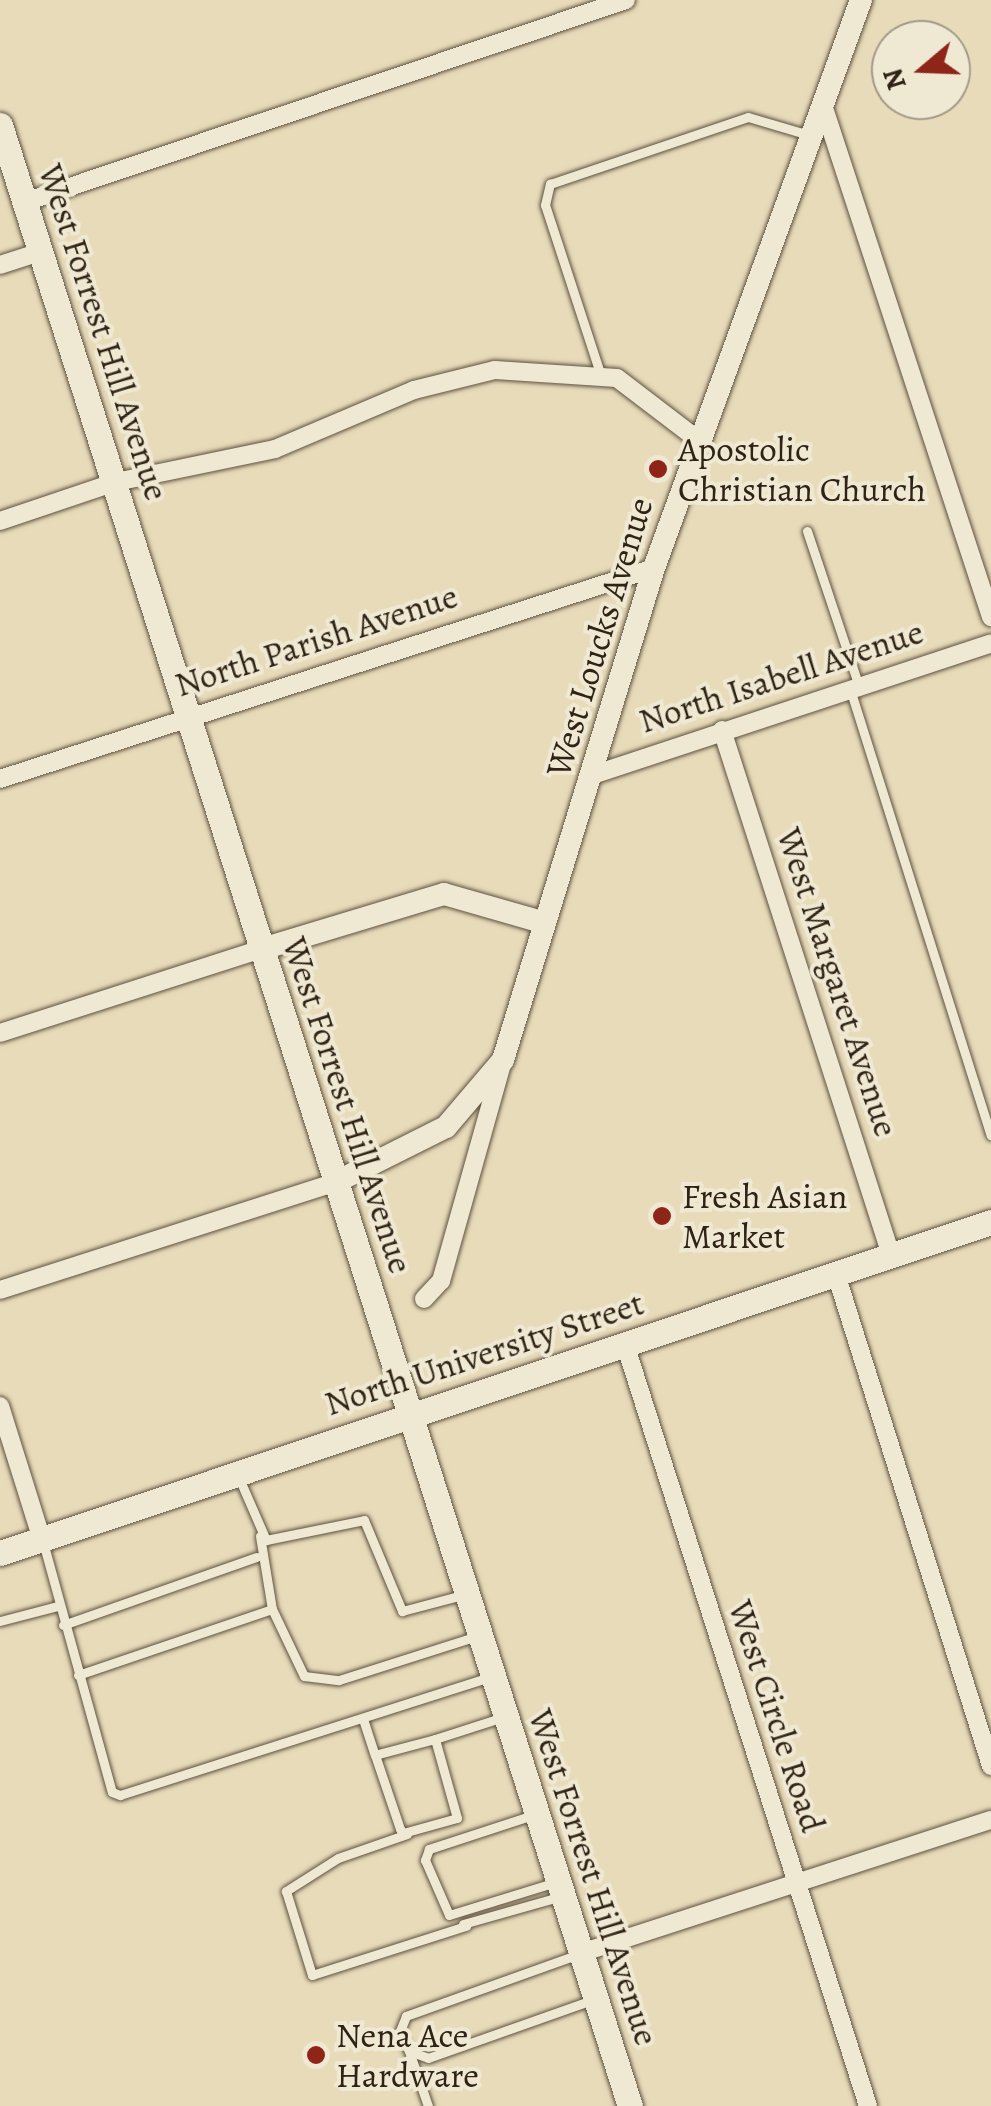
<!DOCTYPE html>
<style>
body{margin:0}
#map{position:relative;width:991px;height:2106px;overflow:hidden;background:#e7dbba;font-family:Alegreya,serif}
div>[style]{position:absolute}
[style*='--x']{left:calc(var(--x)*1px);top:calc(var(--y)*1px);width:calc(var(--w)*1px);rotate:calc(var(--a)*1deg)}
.roads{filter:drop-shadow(0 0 2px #5e513f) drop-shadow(0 0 2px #5e513f)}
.service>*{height:9px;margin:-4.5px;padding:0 4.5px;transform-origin:4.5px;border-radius:4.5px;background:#efe8d2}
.minor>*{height:18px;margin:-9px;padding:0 9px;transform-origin:9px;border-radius:9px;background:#efe8d2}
.tertiary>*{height:22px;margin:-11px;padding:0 11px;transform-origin:11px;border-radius:11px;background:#efe8d2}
.secondary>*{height:25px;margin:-12.5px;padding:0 12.5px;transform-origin:12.5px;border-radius:12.5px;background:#efe8d2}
.dots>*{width:28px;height:28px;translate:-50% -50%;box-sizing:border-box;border:5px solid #efe8d2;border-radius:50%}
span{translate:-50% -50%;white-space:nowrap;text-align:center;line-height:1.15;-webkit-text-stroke:8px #efe8d2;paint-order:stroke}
.street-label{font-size:35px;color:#302316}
.poi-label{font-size:35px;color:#302316}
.left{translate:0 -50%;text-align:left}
.north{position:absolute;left:871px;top:20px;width:100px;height:100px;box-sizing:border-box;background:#efe8d2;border:2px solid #a39987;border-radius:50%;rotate:251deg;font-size:28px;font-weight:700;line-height:40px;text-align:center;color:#302316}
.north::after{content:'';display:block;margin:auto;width:35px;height:45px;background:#8f2418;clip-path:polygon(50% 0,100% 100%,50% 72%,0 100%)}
</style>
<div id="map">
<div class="roads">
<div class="service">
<div style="--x:600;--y:373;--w:177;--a:-108.1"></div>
<div style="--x:545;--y:205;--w:22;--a:-77"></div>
<div style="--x:550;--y:184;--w:209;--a:-18.7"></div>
<div style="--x:748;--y:117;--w:64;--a:16.4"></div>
<div style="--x:807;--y:531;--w:163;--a:71.5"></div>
<div style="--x:850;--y:689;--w:468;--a:72.5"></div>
<div style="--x:239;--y:1478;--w:68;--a:66.5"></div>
<div style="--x:266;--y:1540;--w:100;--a:-11.5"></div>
<div style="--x:364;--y:1520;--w:99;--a:67.3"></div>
<div style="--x:402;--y:1611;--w:66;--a:-14.9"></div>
<div style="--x:260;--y:1536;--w:74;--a:80.7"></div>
<div style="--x:272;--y:1609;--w:74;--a:64.5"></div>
<div style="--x:304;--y:1676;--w:35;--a:7"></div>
<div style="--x:339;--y:1680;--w:145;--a:-17.7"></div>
<div style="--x:43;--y:1542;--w:259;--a:74.6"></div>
<div style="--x:112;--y:1792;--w:9;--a:21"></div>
<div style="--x:120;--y:1795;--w:391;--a:-17.7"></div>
<div style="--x:0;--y:1621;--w:60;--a:-14.5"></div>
<div style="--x:63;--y:1625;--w:205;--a:-19.4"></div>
<div style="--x:78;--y:1675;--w:205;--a:-18.8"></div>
<div style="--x:363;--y:1719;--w:38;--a:72"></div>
<div style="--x:375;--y:1755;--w:78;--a:71.3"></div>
<div style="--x:400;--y:1829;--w:5;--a:53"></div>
<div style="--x:403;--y:1833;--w:56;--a:-15.5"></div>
<div style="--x:457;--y:1818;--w:82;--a:-105.6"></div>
<div style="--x:435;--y:1739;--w:62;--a:165.1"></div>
<div style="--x:435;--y:1739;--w:71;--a:-17.9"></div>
<div style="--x:536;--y:1814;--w:113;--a:161.9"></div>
<div style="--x:429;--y:1849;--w:12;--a:110"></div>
<div style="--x:425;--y:1860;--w:60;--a:66.4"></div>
<div style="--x:449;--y:1915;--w:112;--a:-17.1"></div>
<div style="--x:407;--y:1834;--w:73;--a:160.8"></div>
<div style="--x:338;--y:1858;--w:62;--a:147.6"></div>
<div style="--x:286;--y:1891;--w:88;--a:72.8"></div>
<div style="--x:312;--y:1975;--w:162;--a:-17.7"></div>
<div style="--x:463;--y:1924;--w:103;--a:-15.8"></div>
<div style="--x:579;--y:1954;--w:184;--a:160.3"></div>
<div style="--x:406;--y:2016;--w:18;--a:112"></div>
<div style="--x:399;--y:2033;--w:21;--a:61"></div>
<div style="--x:409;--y:2051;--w:20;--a:20"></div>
<div style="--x:428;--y:2058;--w:174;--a:-19.5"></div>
<div style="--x:410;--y:2054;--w:55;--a:70.9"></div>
</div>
<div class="minor">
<div style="--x:823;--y:105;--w:539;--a:71.83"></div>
<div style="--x:25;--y:202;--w:634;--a:-18.58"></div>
<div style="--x:0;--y:265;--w:42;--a:-18"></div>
<div style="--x:0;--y:521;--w:122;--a:-18.6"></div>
<div style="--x:116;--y:482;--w:162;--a:-11.7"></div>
<div style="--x:275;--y:449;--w:151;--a:-23"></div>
<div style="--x:414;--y:390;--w:83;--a:-13.9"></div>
<div style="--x:495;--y:370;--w:122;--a:3.8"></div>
<div style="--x:617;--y:378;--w:102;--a:37.4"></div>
<div style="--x:722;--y:730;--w:552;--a:72.16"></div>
<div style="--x:593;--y:775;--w:419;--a:-18.3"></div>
<div style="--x:0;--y:779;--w:687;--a:-17.88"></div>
<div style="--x:0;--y:1033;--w:275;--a:-17.8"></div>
<div style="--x:836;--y:1274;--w:516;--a:72.51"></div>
<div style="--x:0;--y:1290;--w:353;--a:-17.8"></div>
<div style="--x:424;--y:1299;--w:25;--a:-47"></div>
<div style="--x:441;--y:1281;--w:230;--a:-74.3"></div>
<div style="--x:625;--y:1344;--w:800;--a:72.31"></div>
<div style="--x:0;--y:1406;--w:140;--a:72.6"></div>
<div style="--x:581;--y:1953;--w:431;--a:-18"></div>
</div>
<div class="tertiary">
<div style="--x:262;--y:949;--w:190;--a:-16.8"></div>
<div style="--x:444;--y:894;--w:105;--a:16"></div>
<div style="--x:336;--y:1182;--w:123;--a:-26.6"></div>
<div style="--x:446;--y:1127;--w:88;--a:-49.6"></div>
<div style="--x:503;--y:1060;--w:515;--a:-72.94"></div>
<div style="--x:654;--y:568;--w:605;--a:-69.98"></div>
</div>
<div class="secondary">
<div style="--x:0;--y:125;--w:2079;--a:72.36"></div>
<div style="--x:0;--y:1553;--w:1045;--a:-18.47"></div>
</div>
</div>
<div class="dots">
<div style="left:658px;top:469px;background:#8f2418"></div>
<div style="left:662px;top:1216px;background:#8f2418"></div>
<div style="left:316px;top:2055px;background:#8f2418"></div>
</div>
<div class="street-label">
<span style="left:104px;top:332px;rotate:72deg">West Forrest Hill Avenue</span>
<span style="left:599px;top:637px;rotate:-73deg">West Loucks Avenue</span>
<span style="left:316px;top:640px;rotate:-18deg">North Parish Avenue</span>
<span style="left:781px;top:676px;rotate:-18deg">North Isabell Avenue</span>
<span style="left:838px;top:982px;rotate:72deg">West Margaret Avenue</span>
<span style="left:348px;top:1105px;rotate:72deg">West Forrest Hill Avenue</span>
<span style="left:484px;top:1353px;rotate:-18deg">North University Street</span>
<span style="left:777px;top:1716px;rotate:72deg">West Circle Road</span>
<span style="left:594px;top:1877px;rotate:72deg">West Forrest Hill Avenue</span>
</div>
<div class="poi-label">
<span class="left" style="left:678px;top:469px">Apostolic<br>Christian Church</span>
<span class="left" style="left:682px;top:1216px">Fresh Asian<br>Market</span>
<span class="left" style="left:336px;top:2055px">Nena Ace<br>Hardware</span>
</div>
<div class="north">N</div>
</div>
